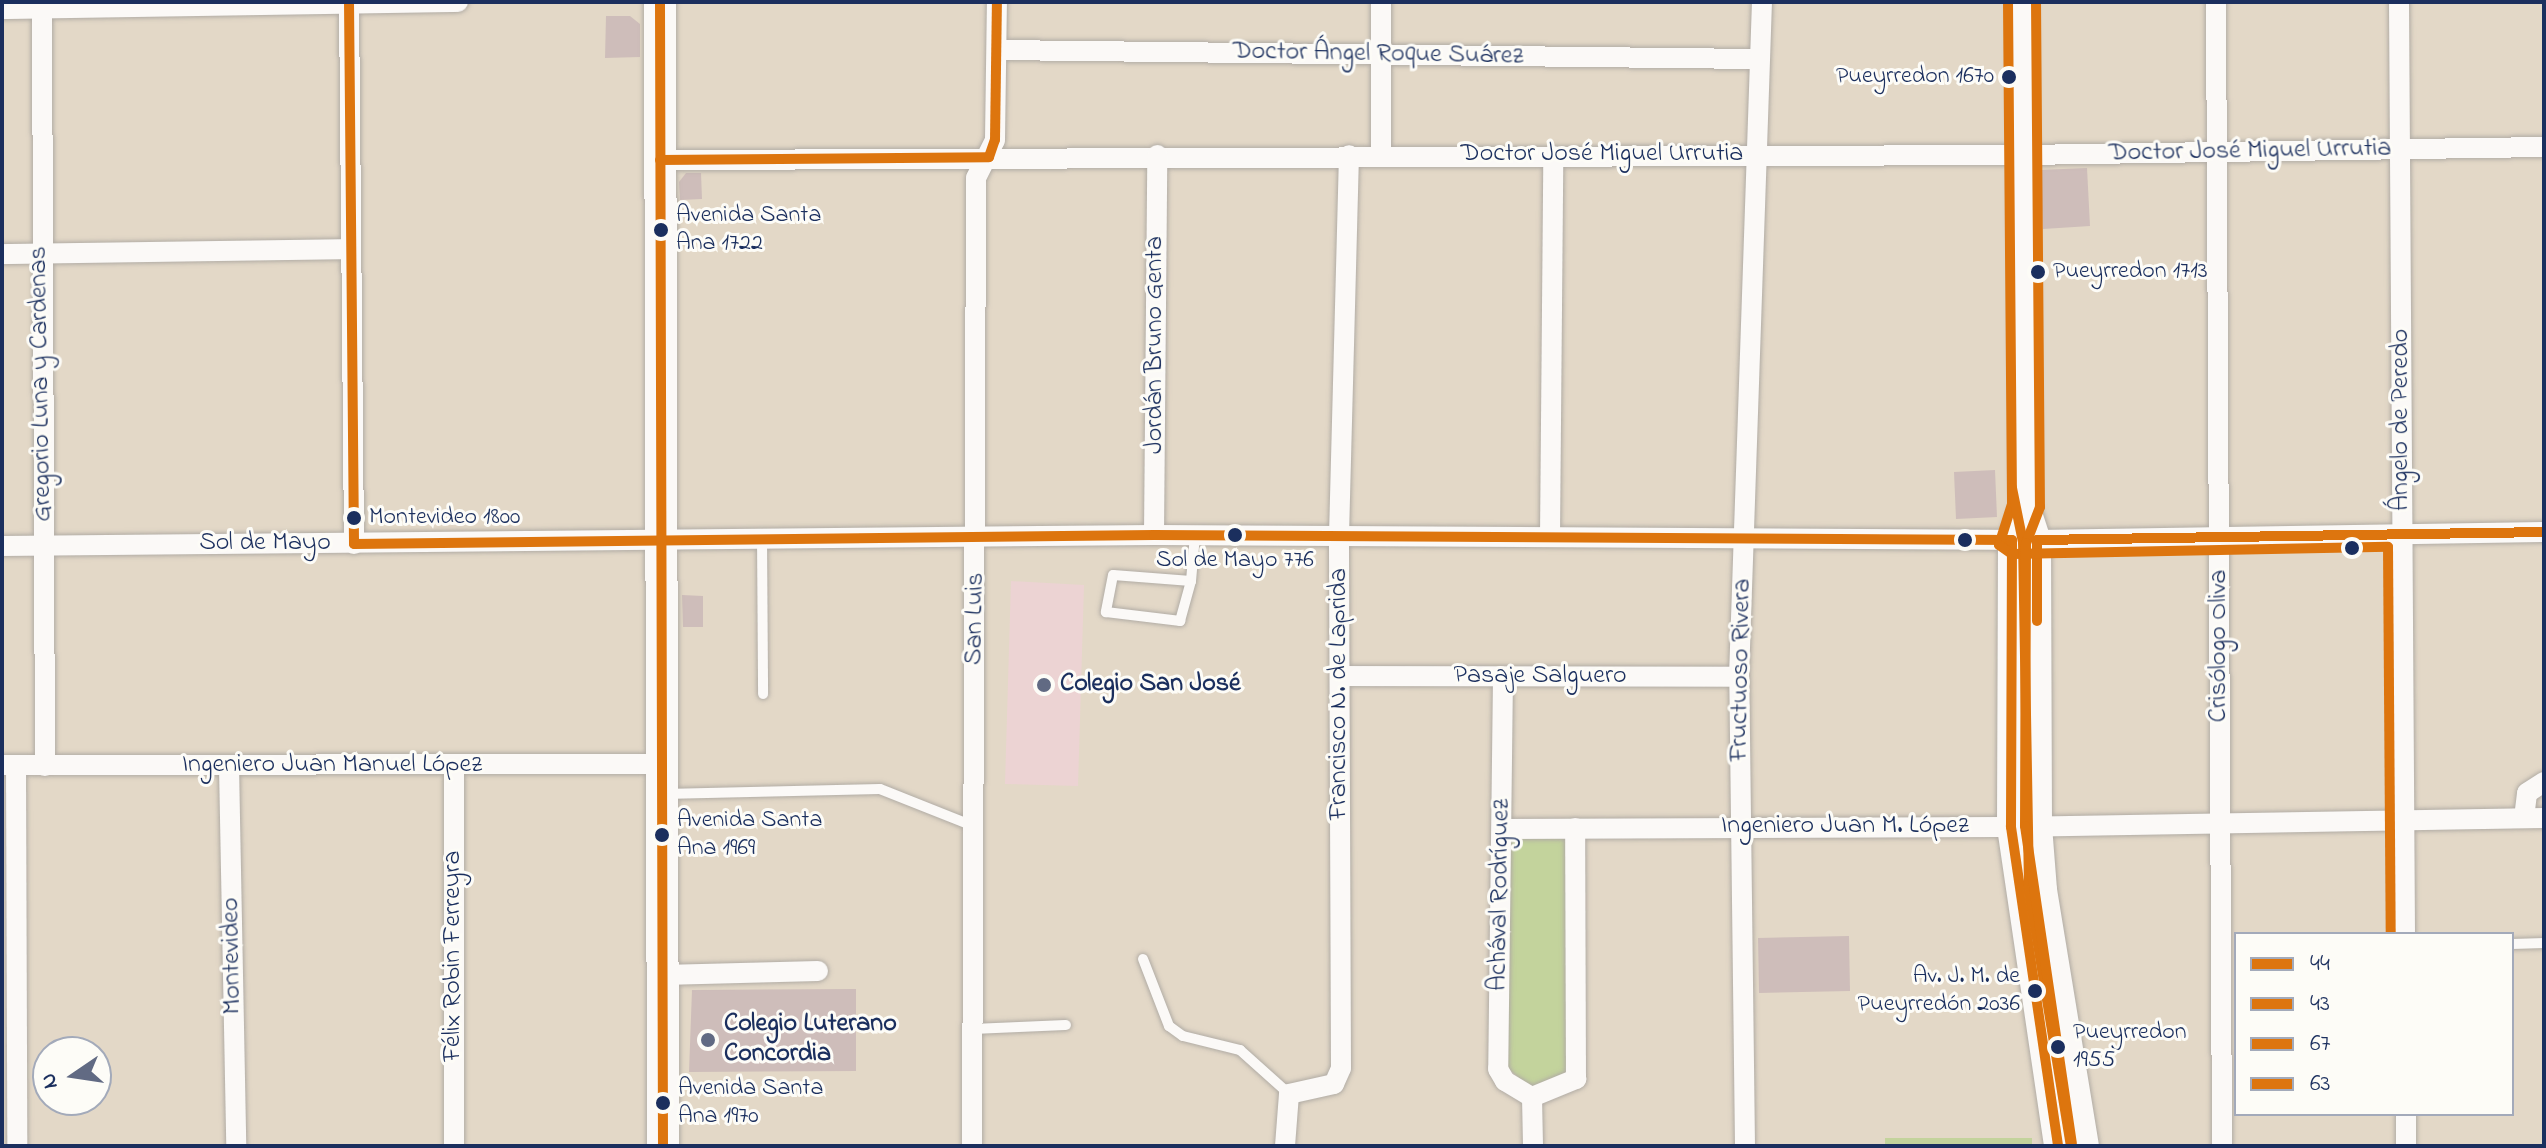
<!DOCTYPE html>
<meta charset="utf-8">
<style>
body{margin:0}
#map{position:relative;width:2546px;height:1148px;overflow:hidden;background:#e3d8c7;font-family:"Indie Flower",sans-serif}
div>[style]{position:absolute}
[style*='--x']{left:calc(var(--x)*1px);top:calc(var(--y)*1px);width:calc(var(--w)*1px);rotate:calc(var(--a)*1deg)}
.built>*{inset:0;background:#ecd3d3}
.green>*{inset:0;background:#c3d39c}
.building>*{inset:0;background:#cebdba}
.roads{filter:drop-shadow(0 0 2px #b1aca5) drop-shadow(0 0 2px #b1aca5)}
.service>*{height:10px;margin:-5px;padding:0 5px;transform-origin:5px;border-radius:5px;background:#fbf9f7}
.minor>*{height:20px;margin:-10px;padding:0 10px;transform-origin:10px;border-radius:10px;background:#fbf9f7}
.secondary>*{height:28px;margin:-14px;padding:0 14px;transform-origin:14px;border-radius:14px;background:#fbf9f7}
.primary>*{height:32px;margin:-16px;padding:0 16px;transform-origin:16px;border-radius:16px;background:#fbf9f7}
.bus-1>*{height:10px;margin:-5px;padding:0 5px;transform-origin:5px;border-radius:5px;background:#dd750e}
.bus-2>*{height:10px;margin:-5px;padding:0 5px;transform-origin:5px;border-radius:5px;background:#dd750e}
.bus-3>*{height:10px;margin:-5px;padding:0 5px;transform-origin:5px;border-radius:5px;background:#dd750e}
.bus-4>*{height:10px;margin:-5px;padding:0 5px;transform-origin:5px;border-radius:5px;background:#dd750e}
.dots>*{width:22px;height:22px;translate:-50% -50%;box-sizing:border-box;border:4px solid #fdfcf7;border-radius:50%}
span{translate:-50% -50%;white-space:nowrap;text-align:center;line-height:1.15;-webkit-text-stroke:6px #fdfcf7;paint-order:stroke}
.bus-label{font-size:24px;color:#1b2f5e}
.right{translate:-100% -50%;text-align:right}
.left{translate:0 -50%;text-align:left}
.street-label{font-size:26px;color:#1b2f5e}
.poi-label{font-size:26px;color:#1b2f5e;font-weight:700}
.frame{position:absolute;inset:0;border:4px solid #1b2f5e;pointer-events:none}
.legend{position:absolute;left:2234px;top:932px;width:280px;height:184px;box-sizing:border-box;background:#fdfcf7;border:2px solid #a3aaba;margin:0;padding:10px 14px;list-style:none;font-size:24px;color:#1b2f5e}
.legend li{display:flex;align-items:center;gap:16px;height:40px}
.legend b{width:40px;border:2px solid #a3aaba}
.north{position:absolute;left:32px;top:1036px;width:80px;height:80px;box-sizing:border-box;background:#fdfcf7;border:2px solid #a3aaba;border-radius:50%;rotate:257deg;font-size:22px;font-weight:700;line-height:32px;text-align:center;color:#1b2f5e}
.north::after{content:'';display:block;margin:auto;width:28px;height:36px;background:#616a83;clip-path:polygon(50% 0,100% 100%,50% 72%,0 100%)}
</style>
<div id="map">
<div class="built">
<div style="clip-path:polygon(1011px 581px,1084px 585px,1078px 786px,1005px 784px)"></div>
</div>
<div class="green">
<div style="clip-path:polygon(1506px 832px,1569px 833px,1571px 1074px,1532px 1090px,1505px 1065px)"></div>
<div style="clip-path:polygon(1885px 1138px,2032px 1138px,2032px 1146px,1885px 1146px)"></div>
</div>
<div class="building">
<div style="clip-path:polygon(606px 16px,630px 16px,640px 24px,640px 57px,605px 58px)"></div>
<div style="clip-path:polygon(2087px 168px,2090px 226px,2043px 229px,2040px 170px)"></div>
<div style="clip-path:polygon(686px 173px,701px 173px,702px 199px,680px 200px,679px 182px)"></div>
<div style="clip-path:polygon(1995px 470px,1997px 517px,1956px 519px,1954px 472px)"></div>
<div style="clip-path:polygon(682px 595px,703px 596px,703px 627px,683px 627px)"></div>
<div style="clip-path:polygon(1849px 936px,1850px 991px,1759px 993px,1758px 938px)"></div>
<div style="clip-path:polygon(856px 989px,856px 1071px,689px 1072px,692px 990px)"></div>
</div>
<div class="roads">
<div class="service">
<div style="--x:762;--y:537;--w:157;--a:89.6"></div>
<div style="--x:1191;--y:581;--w:78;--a:-175.6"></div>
<div style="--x:1113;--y:575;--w:38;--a:101"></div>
<div style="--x:1106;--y:612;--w:75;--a:6.9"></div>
<div style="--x:1180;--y:621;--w:41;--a:-74.6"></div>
<div style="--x:1191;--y:581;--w:46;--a:-85"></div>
<div style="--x:664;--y:794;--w:216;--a:-1.3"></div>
<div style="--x:880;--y:789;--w:100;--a:21.7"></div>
<div style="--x:2512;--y:944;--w:32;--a:-2"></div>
<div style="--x:1143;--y:959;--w:72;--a:68.8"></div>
<div style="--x:1169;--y:1026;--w:17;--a:36"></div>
<div style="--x:1183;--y:1036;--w:59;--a:13.8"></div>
<div style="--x:1240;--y:1050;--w:66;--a:41.9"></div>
<div style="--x:972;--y:1029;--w:94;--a:-2.4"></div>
</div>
<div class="minor">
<div style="--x:42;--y:2;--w:764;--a:89.78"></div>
<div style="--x:349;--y:2;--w:542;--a:89.47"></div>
<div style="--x:2216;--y:2;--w:1144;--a:89.7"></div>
<div style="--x:2399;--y:2;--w:932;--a:89.63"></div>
<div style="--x:2;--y:9;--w:456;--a:-0.9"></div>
<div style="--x:997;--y:50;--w:762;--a:0.68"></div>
<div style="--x:1381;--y:155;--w:153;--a:-90"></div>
<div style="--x:660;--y:160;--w:1363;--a:-0.21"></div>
<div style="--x:2023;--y:155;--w:521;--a:-0.88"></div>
<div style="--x:2;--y:254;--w:346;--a:-0.8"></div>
<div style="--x:1154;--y:535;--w:380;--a:-89.5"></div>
<div style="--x:1550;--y:537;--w:381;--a:-89.5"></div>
<div style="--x:2;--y:546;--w:1152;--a:-0.55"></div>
<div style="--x:1154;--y:535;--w:883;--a:0.32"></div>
<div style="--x:2037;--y:540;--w:507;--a:-0.9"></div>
<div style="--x:1341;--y:676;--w:398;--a:0.1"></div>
<div style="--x:1503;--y:677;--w:392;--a:90.7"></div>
<div style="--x:1498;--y:1069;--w:14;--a:60"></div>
<div style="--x:1505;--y:1081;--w:31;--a:31"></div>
<div style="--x:1532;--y:1097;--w:48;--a:-22.2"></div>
<div style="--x:1576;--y:1079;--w:251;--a:-90.2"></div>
<div style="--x:2;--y:765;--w:661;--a:-0.09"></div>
<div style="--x:16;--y:765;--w:381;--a:89.8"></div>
<div style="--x:229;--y:766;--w:380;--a:88.9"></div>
<div style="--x:454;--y:767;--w:379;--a:90"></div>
<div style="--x:2524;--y:818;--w:25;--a:-83"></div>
<div style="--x:2527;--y:793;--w:20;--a:-33"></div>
<div style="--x:1502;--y:829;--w:509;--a:-0.23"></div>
<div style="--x:2011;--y:827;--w:533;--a:-0.97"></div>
<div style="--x:663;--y:975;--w:155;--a:-1.5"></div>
<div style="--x:1532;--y:1097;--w:49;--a:88.8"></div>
<div style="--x:2406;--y:1114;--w:32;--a:90"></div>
<div style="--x:972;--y:1146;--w:968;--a:-89.76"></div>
<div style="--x:976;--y:178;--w:42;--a:-63.4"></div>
<div style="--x:995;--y:140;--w:138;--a:-89.2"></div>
<div style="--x:1285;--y:1146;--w:52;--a:-85.6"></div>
<div style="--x:1289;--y:1094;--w:46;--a:-12.5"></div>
<div style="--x:1334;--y:1084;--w:17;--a:-66"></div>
<div style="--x:1341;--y:1068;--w:532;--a:-90.22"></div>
<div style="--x:1339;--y:536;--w:381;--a:-88.5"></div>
<div style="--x:1745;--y:1146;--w:469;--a:-90.7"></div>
<div style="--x:1739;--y:677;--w:675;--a:-88.05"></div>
</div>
<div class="secondary">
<div style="--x:2022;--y:2;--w:505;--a:89.55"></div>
<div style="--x:2026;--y:507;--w:35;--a:72"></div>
<div style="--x:2037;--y:540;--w:286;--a:89.8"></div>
<div style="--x:2038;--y:826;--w:64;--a:85.5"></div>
<div style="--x:2043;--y:890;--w:259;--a:80.7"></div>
<div style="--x:2026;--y:507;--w:36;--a:113"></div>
<div style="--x:2012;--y:540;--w:287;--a:90.2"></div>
<div style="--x:2011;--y:827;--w:322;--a:81.6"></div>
</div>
<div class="primary">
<div style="--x:660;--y:2;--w:1144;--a:89.85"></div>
</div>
</div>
<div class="bus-1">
<div style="--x:349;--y:2;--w:542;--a:89.47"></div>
<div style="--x:354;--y:544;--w:800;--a:-0.64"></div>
<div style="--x:1154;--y:535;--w:858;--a:0.33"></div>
<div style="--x:2012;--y:540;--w:287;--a:90.2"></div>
<div style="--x:2011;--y:827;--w:322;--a:81.6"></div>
<div style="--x:2037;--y:621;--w:81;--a:-90"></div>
<div style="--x:2037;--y:540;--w:507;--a:-0.9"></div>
</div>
<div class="bus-2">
<div style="--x:660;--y:2;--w:1144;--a:89.85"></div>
<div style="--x:660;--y:160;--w:329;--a:-0.5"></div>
<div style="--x:989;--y:157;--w:18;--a:-71"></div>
<div style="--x:995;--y:140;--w:138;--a:-89.2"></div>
</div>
<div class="bus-3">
<div style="--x:2008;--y:2;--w:502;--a:89.54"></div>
<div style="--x:2012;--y:504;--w:43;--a:107.6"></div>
<div style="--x:1999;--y:545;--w:16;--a:35"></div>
<div style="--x:2012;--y:554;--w:376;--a:-1.1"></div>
<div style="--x:2388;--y:547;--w:387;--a:89.6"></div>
<div style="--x:2012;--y:488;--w:55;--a:78.5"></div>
<div style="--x:2023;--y:542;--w:348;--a:89"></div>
<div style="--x:2029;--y:890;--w:259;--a:80.7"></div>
</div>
<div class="bus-4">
<div style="--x:2036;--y:2;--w:505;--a:89.55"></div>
<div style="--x:2040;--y:507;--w:39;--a:111"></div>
<div style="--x:2026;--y:543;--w:283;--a:90.2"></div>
<div style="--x:2025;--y:826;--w:321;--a:81.6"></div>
</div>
<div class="dots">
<div style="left:2009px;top:77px;background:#1b2f5e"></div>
<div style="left:661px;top:230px;background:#1b2f5e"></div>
<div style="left:2038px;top:272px;background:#1b2f5e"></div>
<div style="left:354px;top:518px;background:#1b2f5e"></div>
<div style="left:1235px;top:535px;background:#1b2f5e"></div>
<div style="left:1965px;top:540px;background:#1b2f5e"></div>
<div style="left:2352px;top:548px;background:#1b2f5e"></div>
<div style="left:1044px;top:685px;background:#616a83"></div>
<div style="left:662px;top:835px;background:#1b2f5e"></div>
<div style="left:2035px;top:991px;background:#1b2f5e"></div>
<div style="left:708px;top:1040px;background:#616a83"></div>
<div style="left:2058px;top:1047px;background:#1b2f5e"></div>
<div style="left:663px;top:1103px;background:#1b2f5e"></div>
</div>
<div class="bus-label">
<span class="right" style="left:1994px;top:77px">Pueyrredon 1670</span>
<span class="left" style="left:676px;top:230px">Avenida Santa<br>Ana 1722</span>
<span class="left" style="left:2053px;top:272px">Pueyrredon 1713</span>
<span class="left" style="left:369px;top:518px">Montevideo 1800</span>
<span style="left:1235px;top:561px">Sol de Mayo 776</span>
<span class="left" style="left:677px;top:835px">Avenida Santa<br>Ana 1969</span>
<span class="right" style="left:2020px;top:991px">Av. J. M. de<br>Pueyrredón 2036</span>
<span class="left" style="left:2073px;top:1047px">Pueyrredon<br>1955</span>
<span class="left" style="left:678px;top:1103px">Avenida Santa<br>Ana 1970</span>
</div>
<div class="street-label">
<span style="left:1378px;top:55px;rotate:1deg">Doctor Ángel Roque Suárez</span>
<span style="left:2250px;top:152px;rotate:-1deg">Doctor José Miguel Urrutia</span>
<span style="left:1602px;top:155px">Doctor José Miguel Urrutia</span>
<span style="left:1156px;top:345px;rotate:-90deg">Jordán Bruno Genta</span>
<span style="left:42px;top:384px;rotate:-91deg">Gregorio Luna y Cardenas</span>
<span style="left:2402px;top:420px;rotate:-90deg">Ángelo de Peredo</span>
<span style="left:265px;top:544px">Sol de Mayo</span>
<span style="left:976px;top:619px;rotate:-89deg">San Luis</span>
<span style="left:2220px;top:646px;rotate:-90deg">Crisólogo Oliva</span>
<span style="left:1742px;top:670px;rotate:-89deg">Fructuoso Rivera</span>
<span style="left:1540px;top:677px">Pasaje Salguero</span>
<span style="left:1340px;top:694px;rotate:-90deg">Francisco N. de Laprida</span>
<span style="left:332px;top:766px">Ingeniero Juan Manuel López</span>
<span style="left:1845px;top:827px">Ingeniero Juan M. López</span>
<span style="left:1501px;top:895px;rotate:-89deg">Achával Rodríguez</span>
<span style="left:233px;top:956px;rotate:-91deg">Montevideo</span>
<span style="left:454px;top:956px;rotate:-90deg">Félix Robin Ferreyra</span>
</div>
<div class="poi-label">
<span class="left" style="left:1060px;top:685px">Colegio San José</span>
<span class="left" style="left:724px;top:1040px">Colegio Luterano<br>Concordia</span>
</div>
<div class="frame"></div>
<ul class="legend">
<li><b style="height:10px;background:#dd750e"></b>44</li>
<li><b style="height:10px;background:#dd750e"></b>43</li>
<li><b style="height:10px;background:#dd750e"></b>67</li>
<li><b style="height:10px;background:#dd750e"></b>63</li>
</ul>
<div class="north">N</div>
</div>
